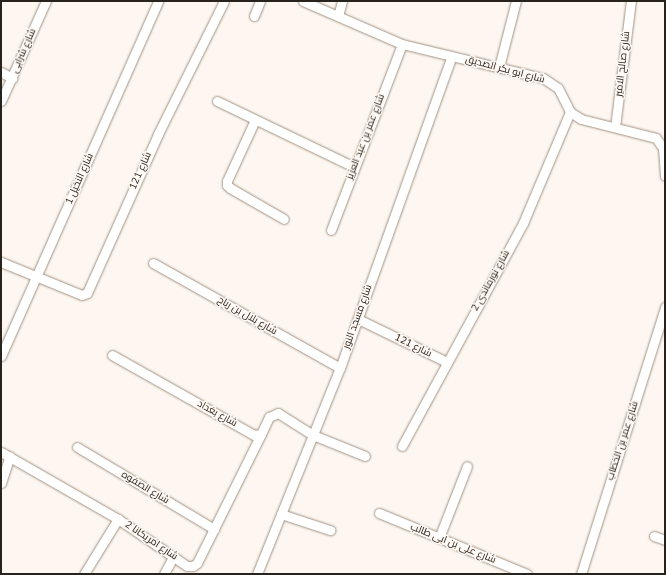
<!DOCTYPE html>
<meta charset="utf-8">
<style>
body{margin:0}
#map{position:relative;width:666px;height:575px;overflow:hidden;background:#fef7f1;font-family:"Nunito Sans",Cairo,sans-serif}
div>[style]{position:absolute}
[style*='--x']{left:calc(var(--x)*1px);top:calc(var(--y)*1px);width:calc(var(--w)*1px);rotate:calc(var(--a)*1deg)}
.roads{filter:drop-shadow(0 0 1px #a19283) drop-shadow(0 0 1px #a19283)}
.street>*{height:9px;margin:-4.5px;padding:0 4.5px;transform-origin:4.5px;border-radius:4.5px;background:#fff}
span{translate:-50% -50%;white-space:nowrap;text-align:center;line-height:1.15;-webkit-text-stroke:3px #fef7f1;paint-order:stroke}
.street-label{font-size:10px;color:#29231d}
.frame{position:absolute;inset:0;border:2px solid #29231d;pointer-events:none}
</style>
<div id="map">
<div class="roads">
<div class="street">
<div style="--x:303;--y:1;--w:108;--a:23.5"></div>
<div style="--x:402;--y:44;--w:145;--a:13.6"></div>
<div style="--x:543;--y:78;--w:18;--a:34"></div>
<div style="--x:558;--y:88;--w:27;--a:63"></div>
<div style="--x:570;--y:112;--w:13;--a:32"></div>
<div style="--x:581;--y:119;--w:77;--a:14.2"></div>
<div style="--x:656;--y:138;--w:12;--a:55"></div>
<div style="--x:663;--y:148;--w:28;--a:86"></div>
<div style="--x:254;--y:16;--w:16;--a:-68"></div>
<div style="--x:338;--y:16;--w:16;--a:-75"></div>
<div style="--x:499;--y:67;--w:68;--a:-75.6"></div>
<div style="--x:1;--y:72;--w:13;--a:29"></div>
<div style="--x:1;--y:101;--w:110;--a:-65.8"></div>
<div style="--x:217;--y:101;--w:152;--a:25.7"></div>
<div style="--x:255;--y:120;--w:67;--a:114.7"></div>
<div style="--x:227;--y:181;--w:4;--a:90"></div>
<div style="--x:227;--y:185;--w:4;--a:45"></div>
<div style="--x:230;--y:188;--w:62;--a:29.9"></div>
<div style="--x:615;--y:127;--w:127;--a:-82.8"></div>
<div style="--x:331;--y:230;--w:199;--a:-69.1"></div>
<div style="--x:1;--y:262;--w:87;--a:22.2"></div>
<div style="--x:82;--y:295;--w:5;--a:-22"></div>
<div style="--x:87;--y:293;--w:174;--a:-65.9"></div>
<div style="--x:158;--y:134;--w:148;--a:-63.6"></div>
<div style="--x:153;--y:263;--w:214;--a:29.3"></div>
<div style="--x:358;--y:319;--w:99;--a:25.8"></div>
<div style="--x:112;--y:355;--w:163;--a:29.4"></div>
<div style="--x:254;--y:435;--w:7;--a:-8"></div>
<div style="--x:261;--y:434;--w:19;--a:-65"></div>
<div style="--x:269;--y:417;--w:10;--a:-24"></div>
<div style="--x:278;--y:413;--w:41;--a:32.2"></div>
<div style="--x:313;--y:435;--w:56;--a:22"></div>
<div style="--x:1;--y:356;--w:388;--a:-66.1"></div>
<div style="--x:402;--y:446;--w:254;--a:-61.5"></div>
<div style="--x:523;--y:223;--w:121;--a:-67.1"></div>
<div style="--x:77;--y:447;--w:160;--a:30.9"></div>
<div style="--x:1;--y:452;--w:135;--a:29.8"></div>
<div style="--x:118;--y:519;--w:83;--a:34.3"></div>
<div style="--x:187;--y:566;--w:6;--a:0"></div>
<div style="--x:193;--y:566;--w:5;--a:-37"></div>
<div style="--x:197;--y:563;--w:144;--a:-63.6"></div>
<div style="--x:1;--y:483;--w:28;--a:-72"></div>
<div style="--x:379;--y:513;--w:160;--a:22.4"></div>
<div style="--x:281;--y:514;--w:52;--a:18.1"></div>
<div style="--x:654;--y:536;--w:12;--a:20"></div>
<div style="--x:439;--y:538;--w:77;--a:-68.7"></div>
<div style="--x:84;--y:574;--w:65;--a:-58.3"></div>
<div style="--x:164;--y:574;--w:19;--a:-62"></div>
<div style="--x:257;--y:574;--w:222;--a:-68.1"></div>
<div style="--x:340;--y:368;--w:331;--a:-70.3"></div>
<div style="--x:581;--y:574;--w:280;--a:-72.5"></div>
</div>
</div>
<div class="street-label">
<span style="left:24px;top:51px;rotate:-66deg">شارع شرابى</span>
<span style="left:623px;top:64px;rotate:-83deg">شارع صالح الامير</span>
<span style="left:505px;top:70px;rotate:15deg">شارع ابو بكر الصديق</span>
<span style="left:366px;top:137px;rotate:-69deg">شارع عمر بن عبد العزيز</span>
<span style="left:141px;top:171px;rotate:-66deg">شارع 121</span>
<span style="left:80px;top:179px;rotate:-66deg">شارع النخيل 1</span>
<span style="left:491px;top:281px;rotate:-61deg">شارع نورماندى 2</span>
<span style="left:247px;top:316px;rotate:30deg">شارع بلال بن رباح</span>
<span style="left:358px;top:317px;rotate:-70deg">شارع مسجد النور</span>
<span style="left:413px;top:346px;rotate:26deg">شارع 121</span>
<span style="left:217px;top:414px;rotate:29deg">شارع بغداد</span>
<span style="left:623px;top:441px;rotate:-72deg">شارع عمر بن الخطاب</span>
<span style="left:145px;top:488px;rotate:31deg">شارع الصفوه</span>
<span style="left:151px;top:541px;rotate:34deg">شارع امريكانا 2</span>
<span style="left:453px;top:544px;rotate:22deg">شارع على بن ابى طالب</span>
</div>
<div class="frame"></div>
</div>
